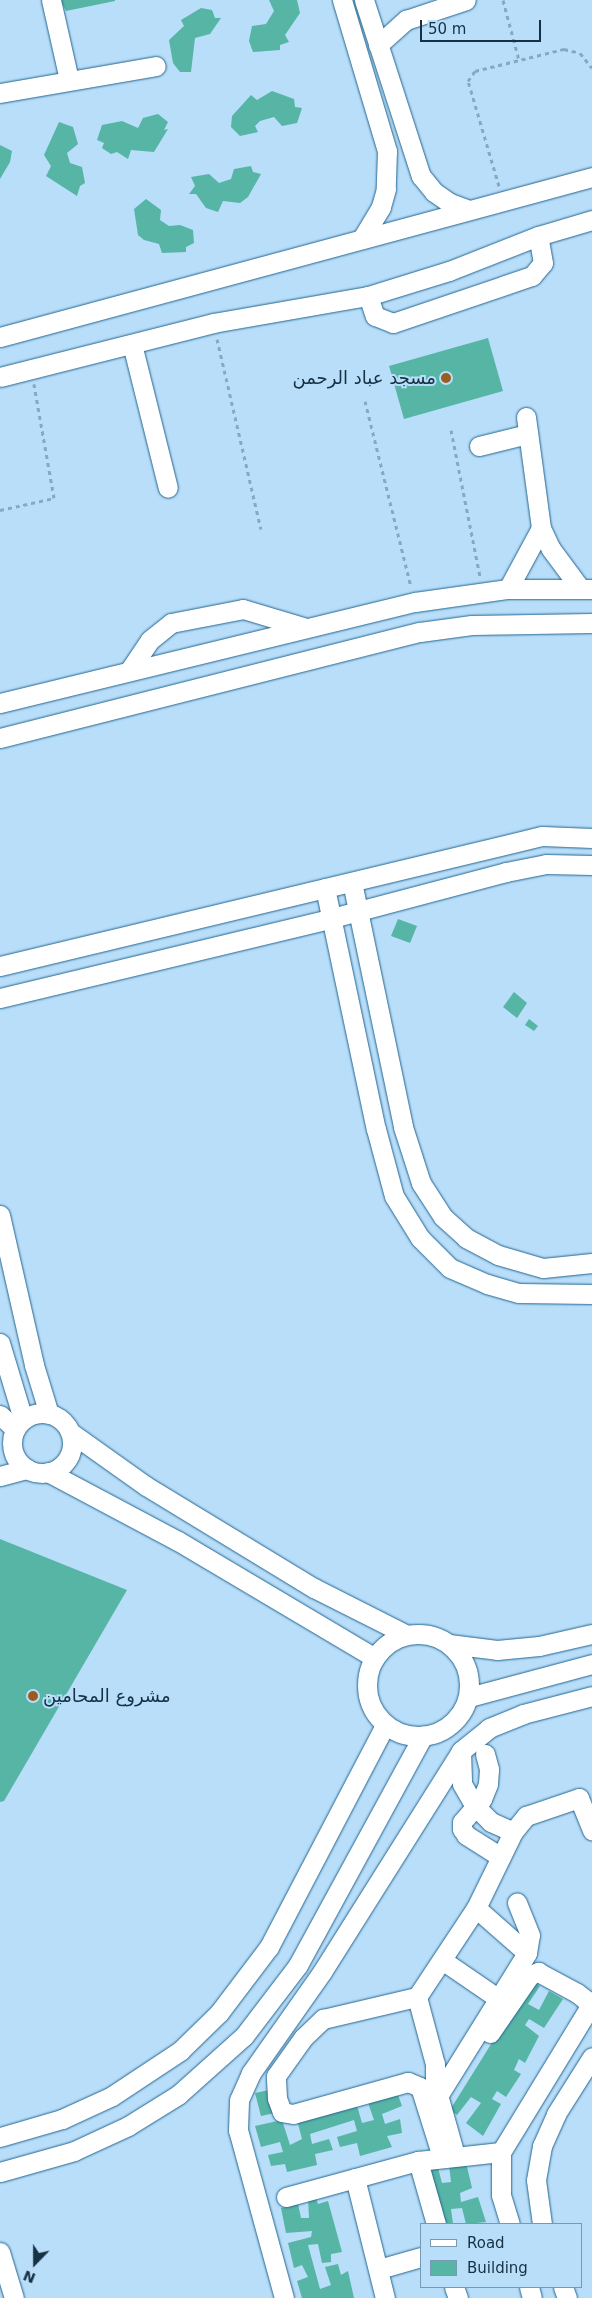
<!DOCTYPE html>
<meta charset="utf-8">
<style>
body{margin:0}
#map{position:relative;width:592px;height:2298px;overflow:hidden;background:#b8defa;font-family:"DejaVu Sans",Cairo,sans-serif}
div>[style]{position:absolute}
[style*='--x']{left:calc(var(--x)*1px);top:calc(var(--y)*1px);width:calc(var(--w)*1px);rotate:calc(var(--a)*1deg)}
.building>*{inset:0;background:#56b5a5}
.path>*{height:3px;margin-top:-1.5px;transform-origin:0;background:repeating-linear-gradient(90deg,#86a9c2 0 4px,transparent 0 8px)}
.roads{filter:drop-shadow(0 0 1px #24658f) drop-shadow(0 0 1px #24658f)}
.minor>*{height:19px;margin:-9.5px;padding:0 9.5px;transform-origin:9.5px;border-radius:9.5px;background:#fff}
.minor>.ring{margin:-9.5px;padding:0;box-sizing:content-box;background:none;border:19px solid #fff;border-radius:50%}
.dots>*{width:14px;height:14px;translate:-50% -50%;box-sizing:border-box;border:2px solid #b8defa;border-radius:50%}
span{translate:-50% -50%;white-space:nowrap;text-align:center;line-height:1.15;-webkit-text-stroke:4px #b8defa;paint-order:stroke}
.poi-label{font-size:18px;color:#163143}
.right{translate:-100% -50%;text-align:right}
.left{translate:0 -50%;text-align:left}
.legend{position:absolute;left:420px;top:2223px;width:162px;height:65px;box-sizing:border-box;background:#b8defa;border:1px solid #7799b1;margin:0;padding:6px 9px;list-style:none;font-size:15px;color:#163143}
.legend li{display:flex;align-items:center;gap:10px;height:25px}
.legend b{width:25px;border:1px solid #7799b1}
.north{position:absolute;left:10px;top:2238px;width:50px;height:50px;-webkit-text-stroke:4px #b8defa;paint-order:stroke;rotate:202deg;font-size:14px;font-weight:700;line-height:20px;text-align:center;color:#163143}
.north::after{content:'';display:block;margin:auto;width:18px;height:22px;background:#163143;clip-path:polygon(50% 0,100% 100%,50% 72%,0 100%)}
.scale{position:absolute;left:420px;top:20px;width:121px;height:22px;box-sizing:border-box;border:2px solid #163143;border-top:0;padding-left:6px;font-size:15px;line-height:18px;white-space:nowrap;color:#163143;-webkit-text-stroke:4px #b8defa;paint-order:stroke}
</style>
<div id="map">
<div class="building">
<div style="clip-path:polygon(60px 0,115px 0,115px 1px,66px 11px)"></div>
<div style="clip-path:polygon(269px 0,297px 0,300px 13px,285px 35px,289px 42px,280px 45px,280px 50px,253px 52px,249px 41px,252px 26px,266px 24px,274px 11px)"></div>
<div style="clip-path:polygon(201px 8px,212px 10px,215px 18px,221px 18px,210px 34px,195px 38px,191px 72px,180px 72px,173px 63px,169px 40px,184px 26px,181px 20px)"></div>
<div style="clip-path:polygon(272px 91px,294px 99px,295px 107px,302px 108px,297px 123px,282px 126px,274px 117px,260px 121px,255px 126px,258px 132px,240px 136px,231px 127px,232px 116px,251px 95px,257px 100px)"></div>
<div style="clip-path:polygon(158px 114px,168px 122px,164px 130px,168px 129px,154px 152px,131px 150px,128px 159px,117px 152px,111px 154px,102px 148px,104px 143px,97px 140px,102px 125px,122px 121px,138px 128px,143px 118px)"></div>
<div style="clip-path:polygon(59px 122px,73px 127px,78px 144px,67px 153px,70px 163px,82px 167px,85px 183px,80px 186px,77px 196px,46px 176px,51px 166px,44px 155px)"></div>
<div style="clip-path:polygon(0 145px,12px 151px,10px 162px,0 179px)"></div>
<div style="clip-path:polygon(251px 166px,253px 172px,261px 174px,248px 197px,240px 203px,223px 201px,218px 212px,206px 208px,196px 194px,189px 194px,195px 186px,191px 177px,209px 174px,219px 183px,231px 179px,234px 169px)"></div>
<div style="clip-path:polygon(146px 199px,161px 210px,160px 220px,169px 226px,180px 225px,193px 230px,194px 243px,186px 247px,186px 252px,162px 253px,159px 244px,144px 240px,138px 235px,134px 209px)"></div>
<div style="clip-path:polygon(488px 338px,503px 391px,404px 419px,389px 366px)"></div>
<div style="clip-path:polygon(398px 919px,417px 926px,410px 943px,391px 936px)"></div>
<div style="clip-path:polygon(514px 992px,527px 1003px,517px 1018px,503px 1007px)"></div>
<div style="clip-path:polygon(529px 1019px,538px 1026px,534px 1031px,525px 1025px)"></div>
<div style="clip-path:polygon(0 1539px,127px 1590px,4px 1801px,0 1802px)"></div>
<div style="clip-path:polygon(531px 1980px,540px 1986px,528px 2004px,539px 2010px,549px 1991px,563px 1999px,544px 2028px,529px 2019px,525px 2025px,539px 2036px,525px 2063px,519px 2059px,514px 2070px,521px 2074px,506px 2097px,497px 2091px,492px 2099px,501px 2104px,483px 2136px,466px 2123px,481px 2103px,471px 2097px,457px 2115px,450px 2110px)"></div>
<div style="clip-path:polygon(269px 2090px,275px 2113px,261px 2116px,255px 2093px)"></div>
<div style="clip-path:polygon(397px 2092px,402px 2106px,382px 2114px,385px 2124px,400px 2119px,402px 2133px,387px 2136px,392px 2147px,360px 2156px,357px 2143px,340px 2147px,337px 2137px,357px 2131px,354px 2120px,310px 2134px,312px 2144px,329px 2139px,333px 2150px,315px 2154px,317px 2165px,287px 2172px,285px 2164px,271px 2166px,268px 2155px,283px 2152px,280px 2142px,261px 2147px,255px 2126px,282px 2120px,290px 2145px,302px 2139px,297px 2120px,320px 2111px,321px 2117px,333px 2113px,332px 2108px,356px 2102px,362px 2123px,374px 2120px,367px 2100px)"></div>
<div style="clip-path:polygon(448px 2156px,465px 2158px,472px 2188px,460px 2193px,461px 2202px,478px 2197px,486px 2222px,466px 2224px,462px 2208px,451px 2209px,453px 2224px,438px 2224px,426px 2167px,437px 2164px,442px 2183px,451px 2182px)"></div>
<div style="clip-path:polygon(308px 2198px,316px 2198px,318px 2204px,328px 2201px,342px 2252px,331px 2254px,331px 2262px,322px 2263px,318px 2244px,308px 2245px,320px 2289px,331px 2285px,325px 2267px,338px 2264px,341px 2275px,348px 2271px,354px 2298px,302px 2298px,297px 2281px,308px 2277px,302px 2265px,294px 2268px,288px 2243px,311px 2237px,312px 2231px,286px 2233px,281px 2208px,292px 2206px,290px 2201px,297px 2199px,301px 2218px,309px 2218px)"></div>
</div>
<div class="path">
<div style="--x:503;--y:0;--w:62;--a:75.1"></div>
<div style="--x:499;--y:186;--w:109;--a:-106.4"></div>
<div style="--x:468;--y:81;--w:12;--a:-55"></div>
<div style="--x:475;--y:71;--w:92;--a:-13.9"></div>
<div style="--x:564;--y:49;--w:16;--a:14"></div>
<div style="--x:580;--y:53;--w:19;--a:51"></div>
<div style="--x:217;--y:339;--w:195;--a:77"></div>
<div style="--x:365;--y:401;--w:192;--a:76.1"></div>
<div style="--x:451;--y:430;--w:149;--a:78.8"></div>
<div style="--x:0;--y:510;--w:55;--a:-12.5"></div>
<div style="--x:54;--y:498;--w:116;--a:-100"></div>
</div>
<div class="roads">
<div class="minor">
<div style="--x:51;--y:0;--w:82;--a:77.3"></div>
<div style="--x:342;--y:0;--w:158;--a:73.4"></div>
<div style="--x:387;--y:151;--w:38;--a:92"></div>
<div style="--x:386;--y:189;--w:19;--a:106"></div>
<div style="--x:381;--y:207;--w:37;--a:121"></div>
<div style="--x:364;--y:0;--w:185;--a:72.1"></div>
<div style="--x:421;--y:176;--w:21;--a:51"></div>
<div style="--x:434;--y:192;--w:19;--a:35"></div>
<div style="--x:450;--y:203;--w:20;--a:20"></div>
<div style="--x:378;--y:45;--w:38;--a:-42"></div>
<div style="--x:406;--y:20;--w:63;--a:-18.4"></div>
<div style="--x:0;--y:93;--w:158;--a:-9.8"></div>
<div style="--x:368;--y:296;--w:21;--a:71"></div>
<div style="--x:375;--y:316;--w:19;--a:21"></div>
<div style="--x:393;--y:323;--w:147;--a:-18.7"></div>
<div style="--x:532;--y:276;--w:17;--a:-50"></div>
<div style="--x:543;--y:263;--w:27;--a:-100"></div>
<div style="--x:0;--y:337;--w:613;--a:-15.12"></div>
<div style="--x:132;--y:344;--w:148;--a:76"></div>
<div style="--x:0;--y:377;--w:220;--a:-14.2"></div>
<div style="--x:213;--y:323;--w:157;--a:-9.9"></div>
<div style="--x:368;--y:296;--w:85;--a:-17.2"></div>
<div style="--x:449;--y:271;--w:96;--a:-21.5"></div>
<div style="--x:538;--y:236;--w:56;--a:-16.5"></div>
<div style="--x:526;--y:417;--w:112;--a:82.3"></div>
<div style="--x:541;--y:528;--w:23;--a:65"></div>
<div style="--x:551;--y:549;--w:49;--a:53.4"></div>
<div style="--x:479;--y:446;--w:50;--a:-13.8"></div>
<div style="--x:508;--y:589;--w:69;--a:-61.6"></div>
<div style="--x:129;--y:671;--w:37;--a:-56"></div>
<div style="--x:150;--y:640;--w:27;--a:-39"></div>
<div style="--x:171;--y:623;--w:73;--a:-11"></div>
<div style="--x:243;--y:609;--w:63;--a:16.7"></div>
<div style="--x:0;--y:703;--w:427;--a:-13.7"></div>
<div style="--x:415;--y:602;--w:94;--a:-8"></div>
<div style="--x:508;--y:589;--w:84;--a:0"></div>
<div style="--x:0;--y:738;--w:433;--a:-14.2"></div>
<div style="--x:420;--y:632;--w:52;--a:-7.7"></div>
<div style="--x:472;--y:625;--w:120;--a:-1"></div>
<div style="--x:352;--y:882;--w:250;--a:78.2"></div>
<div style="--x:403;--y:1127;--w:59;--a:72.2"></div>
<div style="--x:421;--y:1183;--w:40;--a:57.1"></div>
<div style="--x:443;--y:1217;--w:31;--a:42"></div>
<div style="--x:466;--y:1238;--w:36;--a:28"></div>
<div style="--x:498;--y:1255;--w:47;--a:16.1"></div>
<div style="--x:543;--y:1268;--w:49;--a:-5.8"></div>
<div style="--x:325;--y:888;--w:246;--a:78.1"></div>
<div style="--x:376;--y:1129;--w:69;--a:75"></div>
<div style="--x:394;--y:1196;--w:49;--a:58.2"></div>
<div style="--x:420;--y:1238;--w:42;--a:45"></div>
<div style="--x:450;--y:1268;--w:40;--a:23.4"></div>
<div style="--x:487;--y:1284;--w:33;--a:16"></div>
<div style="--x:519;--y:1293;--w:73;--a:0.8"></div>
<div style="--x:0;--y:966;--w:557;--a:-13.49"></div>
<div style="--x:542;--y:836;--w:50;--a:2.3"></div>
<div style="--x:0;--y:998;--w:342;--a:-13.5"></div>
<div style="--x:332;--y:918;--w:180;--a:-14.8"></div>
<div style="--x:506;--y:872;--w:41;--a:-11.3"></div>
<div style="--x:546;--y:864;--w:46;--a:1.2"></div>
<div style="--x:0;--y:1215;--w:154;--a:77.2"></div>
<div style="--x:34;--y:1365;--w:51;--a:73"></div>
<div style="--x:0;--y:1343;--w:79;--a:73.2"></div>
<div class="ring" style="left:12px;top:1413px;width:41px;height:41px"></div>
<div style="--x:0;--y:1415;--w:21;--a:43"></div>
<div style="--x:70;--y:1432;--w:93;--a:35.4"></div>
<div style="--x:146;--y:1486;--w:197;--a:31.3"></div>
<div style="--x:314;--y:1588;--w:104;--a:26.8"></div>
<div style="--x:48;--y:1472;--w:147;--a:28"></div>
<div style="--x:178;--y:1541;--w:229;--a:30.7"></div>
<div style="--x:0;--y:1476;--w:28;--a:-15"></div>
<div class="ring" style="left:367px;top:1634px;width:83px;height:83px"></div>
<div style="--x:449;--y:1644;--w:48;--a:7.1"></div>
<div style="--x:497;--y:1650;--w:42;--a:-5.4"></div>
<div style="--x:539;--y:1646;--w:54;--a:-12.8"></div>
<div style="--x:469;--y:1697;--w:127;--a:-15"></div>
<div style="--x:461;--y:1751;--w:33;--a:88"></div>
<div style="--x:462;--y:1784;--w:24;--a:60"></div>
<div style="--x:474;--y:1805;--w:24;--a:45"></div>
<div style="--x:491;--y:1822;--w:24;--a:24"></div>
<div style="--x:485;--y:1754;--w:16;--a:75"></div>
<div style="--x:489;--y:1769;--w:15;--a:94"></div>
<div style="--x:488;--y:1784;--w:16;--a:112"></div>
<div style="--x:482;--y:1799;--w:30;--a:131"></div>
<div style="--x:462;--y:1822;--w:7;--a:90"></div>
<div style="--x:462;--y:1829;--w:7;--a:56"></div>
<div style="--x:466;--y:1835;--w:41;--a:32.2"></div>
<div style="--x:476;--y:1908;--w:68;--a:41.4"></div>
<div style="--x:442;--y:1960;--w:69;--a:34.4"></div>
<div style="--x:417;--y:1997;--w:107;--a:-56.5"></div>
<div style="--x:476;--y:1908;--w:85;--a:-64"></div>
<div style="--x:513;--y:1832;--w:21;--a:-51"></div>
<div style="--x:526;--y:1816;--w:56;--a:-18.8"></div>
<div style="--x:579;--y:1798;--w:35;--a:68"></div>
<div style="--x:490;--y:2033;--w:70;--a:-55.4"></div>
<div style="--x:530;--y:1975;--w:9;--a:-21"></div>
<div style="--x:538;--y:1972;--w:44;--a:28.3"></div>
<div style="--x:577;--y:1993;--w:11;--a:38"></div>
<div style="--x:586;--y:2000;--w:9;--a:69"></div>
<div style="--x:589;--y:2008;--w:169;--a:121.4"></div>
<div style="--x:501;--y:2152;--w:43;--a:90"></div>
<div style="--x:501;--y:2195;--w:30;--a:73"></div>
<div style="--x:438;--y:2096;--w:168;--a:-58.1"></div>
<div style="--x:527;--y:1953;--w:18;--a:-81"></div>
<div style="--x:530;--y:1935;--w:35;--a:-112"></div>
<div style="--x:0;--y:2137;--w:65;--a:-16.2"></div>
<div style="--x:62;--y:2119;--w:55;--a:-24.7"></div>
<div style="--x:112;--y:2096;--w:82;--a:-33.5"></div>
<div style="--x:180;--y:2051;--w:54;--a:-44.3"></div>
<div style="--x:219;--y:2013;--w:83;--a:-52.9"></div>
<div style="--x:269;--y:1947;--w:250;--a:-62.4"></div>
<div style="--x:442;--y:2157;--w:73;--a:-107.4"></div>
<div style="--x:420;--y:2087;--w:13;--a:-157"></div>
<div style="--x:408;--y:2082;--w:119;--a:164.5"></div>
<div style="--x:293;--y:2114;--w:11;--a:-170"></div>
<div style="--x:282;--y:2112;--w:15;--a:-110"></div>
<div style="--x:277;--y:2098;--w:22;--a:-93"></div>
<div style="--x:276;--y:2076;--w:47;--a:-54.6"></div>
<div style="--x:303;--y:2038;--w:28;--a:-44"></div>
<div style="--x:323;--y:2019;--w:97;--a:-13.2"></div>
<div style="--x:417;--y:1997;--w:69;--a:75"></div>
<div style="--x:435;--y:2064;--w:20;--a:90"></div>
<div style="--x:435;--y:2084;--w:74;--a:74.3"></div>
<div style="--x:418;--y:2161;--w:66;--a:74.1"></div>
<div style="--x:0;--y:2172;--w:77;--a:-15.8"></div>
<div style="--x:74;--y:2151;--w:60;--a:-24.8"></div>
<div style="--x:128;--y:2126;--w:59;--a:-31.8"></div>
<div style="--x:178;--y:2095;--w:89;--a:-41.8"></div>
<div style="--x:244;--y:2036;--w:89;--a:-52.7"></div>
<div style="--x:298;--y:1965;--w:261;--a:-61.4"></div>
<div style="--x:355;--y:2178;--w:124;--a:76"></div>
<div style="--x:286;--y:2197;--w:137;--a:-15.3"></div>
<div style="--x:418;--y:2161;--w:83;--a:-6.2"></div>
<div style="--x:542;--y:2224;--w:44;--a:-97.8"></div>
<div style="--x:536;--y:2180;--w:35;--a:-80"></div>
<div style="--x:542;--y:2146;--w:35;--a:-66"></div>
<div style="--x:556;--y:2114;--w:67;--a:-57.7"></div>
<div style="--x:0;--y:2252;--w:48;--a:73.1"></div>
<div style="--x:379;--y:2269;--w:44;--a:-15.9"></div>
<div style="--x:454;--y:2287;--w:12;--a:70"></div>
<div style="--x:529;--y:2287;--w:11;--a:75"></div>
<div style="--x:563;--y:2287;--w:12;--a:70"></div>
<div style="--x:284;--y:2298;--w:174;--a:-105.3"></div>
<div style="--x:238;--y:2130;--w:30;--a:-88"></div>
<div style="--x:239;--y:2100;--w:30;--a:-66"></div>
<div style="--x:251;--y:2073;--w:123;--a:-54.9"></div>
<div style="--x:322;--y:1972;--w:261;--a:-57.8"></div>
<div style="--x:461;--y:1751;--w:36;--a:-39"></div>
<div style="--x:489;--y:1728;--w:37;--a:-22"></div>
<div style="--x:523;--y:1714;--w:71;--a:-14.6"></div>
</div>
</div>
<div class="dots">
<div style="left:446px;top:378px;background:#9a5c21"></div>
<div style="left:33px;top:1696px;background:#9a5c21"></div>
</div>
<div class="poi-label">
<span class="right" style="left:436px;top:378px">مسجد عباد الرحمن</span>
<span class="left" style="left:43px;top:1696px">مشروع المحامين</span>
</div>
<ul class="legend">
<li><b style="height:6px;background:#fff"></b>Road</li>
<li><b style="height:14px;background:#56b5a5"></b>Building</li>
</ul>
<div class="north">N</div>
<div class="scale">50 m</div>
</div>
